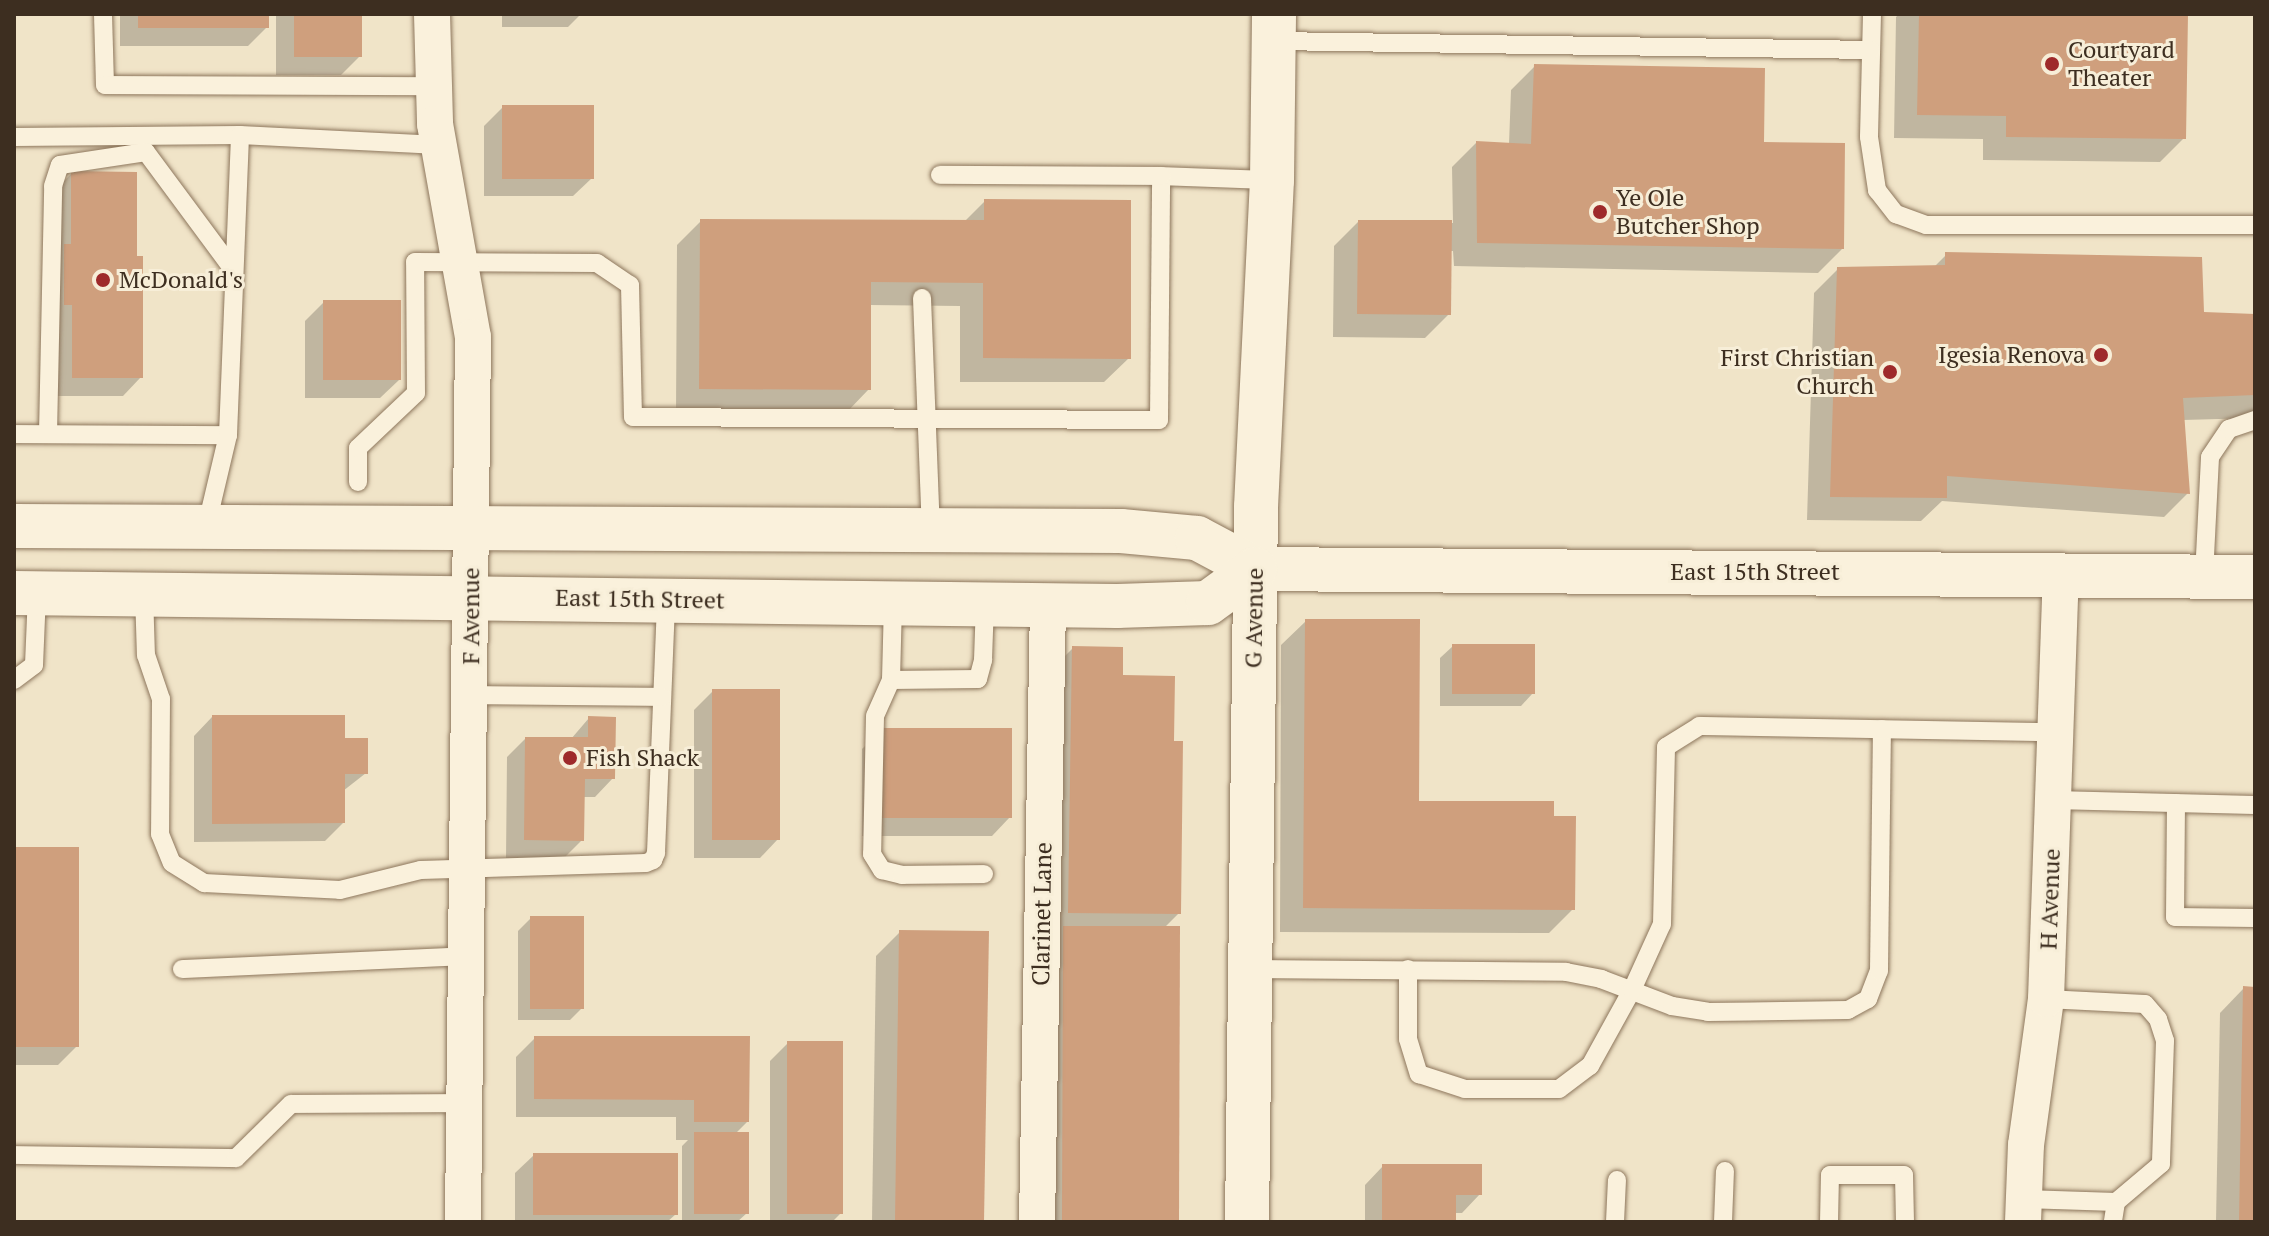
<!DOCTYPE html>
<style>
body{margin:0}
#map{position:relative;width:2269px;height:1236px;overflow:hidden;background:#f0e4c8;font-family:"PT Serif",serif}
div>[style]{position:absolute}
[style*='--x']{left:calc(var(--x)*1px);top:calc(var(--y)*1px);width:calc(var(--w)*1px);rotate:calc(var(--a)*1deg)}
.shadow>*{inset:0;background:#0003}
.building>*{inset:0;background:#cf9f7d}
.roads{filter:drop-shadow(0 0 2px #8d765c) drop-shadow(0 0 2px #8d765c)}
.service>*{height:18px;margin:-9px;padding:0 9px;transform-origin:9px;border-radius:9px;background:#faf1dc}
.minor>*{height:36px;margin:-18px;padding:0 18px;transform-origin:18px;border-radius:18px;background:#faf1dc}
.tertiary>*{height:44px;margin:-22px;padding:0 22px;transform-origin:22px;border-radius:22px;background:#faf1dc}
.secondary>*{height:44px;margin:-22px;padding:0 22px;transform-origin:22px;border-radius:22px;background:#faf1dc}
.dots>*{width:22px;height:22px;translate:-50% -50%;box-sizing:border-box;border:4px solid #f7eed8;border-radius:50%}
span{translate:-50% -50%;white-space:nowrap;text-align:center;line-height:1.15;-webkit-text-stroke:6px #f7eed8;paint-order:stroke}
.poi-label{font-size:24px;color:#3d2e20}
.left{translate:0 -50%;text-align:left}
.right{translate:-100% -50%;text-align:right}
.street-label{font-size:24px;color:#3d2e20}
.frame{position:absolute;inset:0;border:16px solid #3d2e20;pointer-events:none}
</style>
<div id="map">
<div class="shadow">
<div style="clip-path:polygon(120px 14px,267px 14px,267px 27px,248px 46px,120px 46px)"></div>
<div style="clip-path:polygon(276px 14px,360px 14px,360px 56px,341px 75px,276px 75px)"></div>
<div style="clip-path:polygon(502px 14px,581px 14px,568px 27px,502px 27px)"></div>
<div style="clip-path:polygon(1899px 14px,2186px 14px,2184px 138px,2160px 162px,1983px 160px,1983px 139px,1894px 138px,1896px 17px)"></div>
<div style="clip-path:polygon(1535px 66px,1762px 144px,1842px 249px,1818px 273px,1454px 266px,1453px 251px,1450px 251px,1449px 314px,1425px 338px,1333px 337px,1334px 246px,1358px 222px,1453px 223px,1452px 167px,1476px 143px,1509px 144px,1511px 90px)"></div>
<div style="clip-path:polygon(503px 107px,592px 178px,573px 196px,484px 196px,484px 126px)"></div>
<div style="clip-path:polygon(72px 173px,135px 258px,141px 377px,123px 396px,54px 396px,53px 192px)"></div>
<div style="clip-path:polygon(985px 201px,1129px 358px,1104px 382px,960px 382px,960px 306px,869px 305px,869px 389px,845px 414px,676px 412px,677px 245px,701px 221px,964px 222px)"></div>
<div style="clip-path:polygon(1946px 255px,2202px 314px,2255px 316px,2255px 418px,2183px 420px,2188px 493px,2164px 517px,1942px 501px,1921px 521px,1807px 520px,1814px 293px,1838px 269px,1933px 268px)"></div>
<div style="clip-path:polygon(324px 302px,399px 380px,380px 398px,305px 398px,305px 321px)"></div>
<div style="clip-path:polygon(1306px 621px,1417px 803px,1573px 909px,1549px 933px,1280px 932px,1281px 645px)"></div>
<div style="clip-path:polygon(1453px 646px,1533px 693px,1521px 706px,1440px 706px,1440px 658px)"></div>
<div style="clip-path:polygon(1073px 648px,1121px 677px,1172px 743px,1179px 913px,1164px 928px,1177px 1219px,1174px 1222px,1039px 1222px,1049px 672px)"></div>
<div style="clip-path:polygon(713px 691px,778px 839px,760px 858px,694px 858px,694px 710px)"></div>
<div style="clip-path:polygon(212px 717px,343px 740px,366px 773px,343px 791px,343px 823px,325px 841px,194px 842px,194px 736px)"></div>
<div style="clip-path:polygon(589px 718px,613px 778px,595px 797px,583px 797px,582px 840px,564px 858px,506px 858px,507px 757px,525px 739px,571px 739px)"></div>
<div style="clip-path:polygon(881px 730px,1010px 817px,992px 836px,862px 836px,862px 749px)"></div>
<div style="clip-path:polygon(14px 849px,77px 1046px,58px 1065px,14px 1065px)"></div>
<div style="clip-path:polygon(531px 918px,582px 1008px,570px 1020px,518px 1020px,518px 931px)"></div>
<div style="clip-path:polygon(900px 932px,982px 1222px,872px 1222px,876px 956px)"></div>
<div style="clip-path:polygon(2244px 988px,2255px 989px,2255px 1222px,2216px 1222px,2220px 1013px)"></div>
<div style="clip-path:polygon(535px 1038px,748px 1038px,747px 1122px,735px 1134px,747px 1213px,737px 1222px,682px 1222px,682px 1146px,688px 1140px,676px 1140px,676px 1117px,516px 1117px,516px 1057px)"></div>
<div style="clip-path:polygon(788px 1043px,841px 1213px,832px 1222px,770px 1222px,770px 1061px)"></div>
<div style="clip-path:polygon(534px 1155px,676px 1214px,667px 1222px,515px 1222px,515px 1173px)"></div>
<div style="clip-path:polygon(1383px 1166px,1480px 1194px,1462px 1213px,1454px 1213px,1454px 1222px,1365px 1222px,1365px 1185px)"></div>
</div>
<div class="building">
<div style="clip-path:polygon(138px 14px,269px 14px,269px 28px,138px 28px)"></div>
<div style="clip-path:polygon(294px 14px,362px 14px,362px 57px,294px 57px)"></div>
<div style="clip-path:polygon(1919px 14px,2188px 14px,2186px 139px,2006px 137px,2006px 116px,1917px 115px)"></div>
<div style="clip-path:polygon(1534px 64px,1765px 68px,1764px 142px,1845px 143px,1844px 249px,1477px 243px,1476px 141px,1531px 144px)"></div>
<div style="clip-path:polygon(502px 105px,594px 105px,594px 179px,502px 179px)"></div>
<div style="clip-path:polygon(71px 171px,137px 172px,137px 256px,143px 256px,143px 378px,72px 378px,72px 305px,64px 305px,64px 244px,71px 244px)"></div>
<div style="clip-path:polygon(984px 199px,1131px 200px,1131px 359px,983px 358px,983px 283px,871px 282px,871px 390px,699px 389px,700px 219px,984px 220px)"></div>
<div style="clip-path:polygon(1358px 220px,1452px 220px,1451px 315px,1357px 314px)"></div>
<div style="clip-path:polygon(1945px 252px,2202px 257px,2204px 312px,2255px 314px,2255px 395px,2183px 398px,2190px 494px,1947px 476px,1947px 498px,1830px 497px,1837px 267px,1945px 265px)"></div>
<div style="clip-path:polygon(323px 300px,401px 300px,401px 380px,323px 380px)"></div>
<div style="clip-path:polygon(1305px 619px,1420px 619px,1419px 801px,1554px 801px,1554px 816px,1576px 816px,1575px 910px,1303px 908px)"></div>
<div style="clip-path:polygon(1452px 644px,1535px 644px,1535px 694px,1452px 694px)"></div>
<div style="clip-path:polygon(1072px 646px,1123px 647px,1123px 675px,1175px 676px,1174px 741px,1183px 741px,1181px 914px,1068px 913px)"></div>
<div style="clip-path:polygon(712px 689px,780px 689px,780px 840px,712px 840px)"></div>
<div style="clip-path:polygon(212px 715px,345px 715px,345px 738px,368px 738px,368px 774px,345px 774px,345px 823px,212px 824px)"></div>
<div style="clip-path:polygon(588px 716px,616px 717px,615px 779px,585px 779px,584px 841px,524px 840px,525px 737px,588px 737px)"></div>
<div style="clip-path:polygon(880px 728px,1012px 728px,1012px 818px,880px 818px)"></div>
<div style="clip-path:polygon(14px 847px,79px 847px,79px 1047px,14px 1047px)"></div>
<div style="clip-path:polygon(530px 916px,584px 916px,584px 1009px,530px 1009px)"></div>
<div style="clip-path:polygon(1063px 926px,1180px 926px,1179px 1220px,1062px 1220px)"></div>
<div style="clip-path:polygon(899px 930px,989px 931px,984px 1222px,895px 1222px)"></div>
<div style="clip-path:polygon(2243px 986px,2255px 987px,2255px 1222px,2239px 1222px)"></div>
<div style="clip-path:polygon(534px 1036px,750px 1036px,749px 1122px,694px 1122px,694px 1100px,534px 1099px)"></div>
<div style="clip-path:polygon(787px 1041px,843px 1041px,843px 1214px,787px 1214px)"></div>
<div style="clip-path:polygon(694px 1132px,749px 1132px,749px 1214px,694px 1214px)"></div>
<div style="clip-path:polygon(533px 1153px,678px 1153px,678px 1215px,533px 1215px)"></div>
<div style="clip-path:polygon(1382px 1164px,1482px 1164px,1482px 1195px,1456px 1195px,1456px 1222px,1382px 1222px)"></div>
</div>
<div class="roads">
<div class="service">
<div style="--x:103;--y:14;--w:71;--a:88.4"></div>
<div style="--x:105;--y:85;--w:327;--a:0.2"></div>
<div style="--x:1872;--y:14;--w:123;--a:91.4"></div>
<div style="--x:1869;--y:137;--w:54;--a:81.4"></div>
<div style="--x:1877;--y:190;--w:31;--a:52"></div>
<div style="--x:1896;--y:214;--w:32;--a:20"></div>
<div style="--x:1926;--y:225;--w:329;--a:0"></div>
<div style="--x:1273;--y:41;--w:598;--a:0.86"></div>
<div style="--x:14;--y:137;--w:226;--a:-0.5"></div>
<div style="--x:240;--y:135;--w:199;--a:2.9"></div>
<div style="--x:1161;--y:176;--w:111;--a:2.1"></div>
<div style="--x:922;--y:298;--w:233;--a:87.8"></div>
<div style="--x:14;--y:434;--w:214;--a:0.3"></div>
<div style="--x:48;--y:434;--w:248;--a:-88.8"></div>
<div style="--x:53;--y:186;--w:22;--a:-72"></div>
<div style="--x:60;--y:165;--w:87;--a:-8.6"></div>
<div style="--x:146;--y:152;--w:148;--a:53.5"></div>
<div style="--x:358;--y:482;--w:34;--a:-90"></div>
<div style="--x:358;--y:448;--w:80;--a:-43.5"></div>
<div style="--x:416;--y:393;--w:131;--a:-90.4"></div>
<div style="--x:415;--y:262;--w:182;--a:0.3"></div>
<div style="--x:597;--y:263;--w:40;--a:34"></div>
<div style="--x:630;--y:285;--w:132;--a:88.7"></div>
<div style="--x:633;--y:417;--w:526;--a:0.33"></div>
<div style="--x:1159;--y:420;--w:244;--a:-89.5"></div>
<div style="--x:1161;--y:176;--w:221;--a:-179.7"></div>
<div style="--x:206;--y:528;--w:96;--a:-76.7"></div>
<div style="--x:228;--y:435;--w:300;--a:-87.7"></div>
<div style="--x:2204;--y:576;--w:119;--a:-87.1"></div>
<div style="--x:2210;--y:457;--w:34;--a:-56"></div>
<div style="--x:2229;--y:429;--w:28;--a:-19"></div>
<div style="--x:144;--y:593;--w:62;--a:88.2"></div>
<div style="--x:146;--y:655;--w:46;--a:71.2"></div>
<div style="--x:161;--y:699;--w:135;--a:90.4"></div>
<div style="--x:160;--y:834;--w:31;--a:68"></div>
<div style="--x:172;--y:863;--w:38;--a:32"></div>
<div style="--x:204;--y:883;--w:136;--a:2.9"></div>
<div style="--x:340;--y:890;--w:83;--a:-13.9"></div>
<div style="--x:421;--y:870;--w:225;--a:-1.8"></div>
<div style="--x:646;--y:863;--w:8;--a:-23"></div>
<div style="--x:653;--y:860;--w:8;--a:-67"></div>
<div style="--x:656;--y:853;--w:252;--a:-87.7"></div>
<div style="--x:893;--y:603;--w:77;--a:91.5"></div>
<div style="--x:891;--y:680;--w:39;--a:114"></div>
<div style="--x:875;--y:716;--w:138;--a:91.2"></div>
<div style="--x:872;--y:854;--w:19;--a:58"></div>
<div style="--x:882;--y:870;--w:21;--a:14"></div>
<div style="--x:902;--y:875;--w:82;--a:-0.7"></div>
<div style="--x:14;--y:680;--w:25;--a:-37"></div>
<div style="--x:34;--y:665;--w:72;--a:-87.6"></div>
<div style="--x:891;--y:680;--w:87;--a:-0.7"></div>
<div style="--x:978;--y:679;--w:20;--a:-75"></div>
<div style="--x:983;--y:660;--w:56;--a:-88"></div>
<div style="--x:471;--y:695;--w:191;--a:0.6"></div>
<div style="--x:2053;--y:800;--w:202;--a:1.4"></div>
<div style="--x:2176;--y:803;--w:114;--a:90.5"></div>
<div style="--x:2175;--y:917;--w:80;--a:0.7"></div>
<div style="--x:182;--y:969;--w:286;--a:-2.6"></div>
<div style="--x:1250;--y:969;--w:316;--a:0.5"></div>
<div style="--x:1566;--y:972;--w:36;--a:11"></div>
<div style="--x:1601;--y:979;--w:76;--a:20.8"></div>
<div style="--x:1672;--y:1006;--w:36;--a:9"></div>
<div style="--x:1708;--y:1012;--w:140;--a:-0.8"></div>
<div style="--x:1848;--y:1010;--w:23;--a:-29"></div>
<div style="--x:1868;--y:999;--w:30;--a:-69"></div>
<div style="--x:1879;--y:971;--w:242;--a:-89.3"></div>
<div style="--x:1408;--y:969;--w:70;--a:90"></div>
<div style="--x:1408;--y:1039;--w:37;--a:73"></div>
<div style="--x:1419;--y:1074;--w:48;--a:18.1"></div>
<div style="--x:1465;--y:1089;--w:94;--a:0"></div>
<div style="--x:1559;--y:1089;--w:39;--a:-37"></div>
<div style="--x:1590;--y:1066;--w:87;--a:-61.1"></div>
<div style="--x:1632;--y:990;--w:72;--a:-65.6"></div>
<div style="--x:1662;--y:924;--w:177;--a:-88.7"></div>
<div style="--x:1666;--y:747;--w:39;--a:-32"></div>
<div style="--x:1699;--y:726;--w:357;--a:1"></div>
<div style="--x:2046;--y:999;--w:99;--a:2.9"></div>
<div style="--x:2145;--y:1004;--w:20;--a:49"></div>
<div style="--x:2158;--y:1019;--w:23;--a:72"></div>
<div style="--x:2165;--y:1041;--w:123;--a:91.9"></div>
<div style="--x:2161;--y:1164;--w:59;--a:139.8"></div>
<div style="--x:2116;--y:1202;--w:20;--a:99"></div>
<div style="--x:14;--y:1155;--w:222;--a:0.8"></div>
<div style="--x:236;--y:1158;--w:77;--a:-44.5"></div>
<div style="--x:291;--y:1104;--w:176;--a:-0.3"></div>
<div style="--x:2024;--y:1199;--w:92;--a:1.9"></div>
<div style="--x:1615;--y:1222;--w:42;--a:-87.3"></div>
<div style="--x:1723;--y:1222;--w:51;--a:-87.8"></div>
<div style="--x:1829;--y:1222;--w:47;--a:-88.8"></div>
<div style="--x:1830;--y:1175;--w:74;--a:0"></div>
<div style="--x:1904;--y:1175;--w:47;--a:88.8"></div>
</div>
<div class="minor">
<div style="--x:432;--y:14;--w:110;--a:88.4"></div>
<div style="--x:435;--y:124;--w:216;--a:79.9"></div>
<div style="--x:473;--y:337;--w:885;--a:90.65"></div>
<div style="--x:1037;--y:1222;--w:617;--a:-88.98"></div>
<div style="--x:2023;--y:1222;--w:77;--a:-87.8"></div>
<div style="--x:2026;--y:1145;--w:147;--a:-82.2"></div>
<div style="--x:2046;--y:999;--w:425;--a:-88"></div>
</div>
<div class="tertiary">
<div style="--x:1247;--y:1222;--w:715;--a:-89.28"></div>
<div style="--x:1256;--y:507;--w:327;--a:-87.2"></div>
<div style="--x:1272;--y:180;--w:166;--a:-89.3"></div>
</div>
<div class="secondary">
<div style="--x:14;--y:526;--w:1107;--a:0.26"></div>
<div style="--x:1121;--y:531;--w:76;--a:5.3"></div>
<div style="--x:1197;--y:538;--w:66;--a:28.1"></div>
<div style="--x:1255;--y:569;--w:1000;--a:0.46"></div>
<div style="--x:14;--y:593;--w:1103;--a:0.68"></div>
<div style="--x:1117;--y:606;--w:91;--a:-1.9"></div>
<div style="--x:1208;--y:603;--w:58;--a:-35.9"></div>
</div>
</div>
<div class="dots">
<div style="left:2052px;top:64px;background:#9e2a2b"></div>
<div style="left:1600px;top:212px;background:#9e2a2b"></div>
<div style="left:103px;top:280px;background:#9e2a2b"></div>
<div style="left:2101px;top:355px;background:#9e2a2b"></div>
<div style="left:1890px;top:372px;background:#9e2a2b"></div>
<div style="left:570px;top:758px;background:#9e2a2b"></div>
</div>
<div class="poi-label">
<span class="left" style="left:2068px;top:64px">Courtyard<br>Theater</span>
<span class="left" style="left:1616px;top:212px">Ye Ole<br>Butcher Shop</span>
<span class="left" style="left:119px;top:280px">McDonald's</span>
<span class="right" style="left:2085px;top:355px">Igesia Renova</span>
<span class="right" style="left:1874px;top:372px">First Christian<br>Church</span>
<span class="left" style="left:586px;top:758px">Fish Shack</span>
</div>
<div class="street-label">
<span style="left:1755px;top:572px">East 15th Street</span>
<span style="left:640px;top:599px;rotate:1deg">East 15th Street</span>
<span style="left:471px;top:616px;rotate:-90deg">F Avenue</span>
<span style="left:1254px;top:618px;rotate:-89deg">G Avenue</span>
<span style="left:2050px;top:899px;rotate:-88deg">H Avenue</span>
<span style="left:1042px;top:914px;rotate:-89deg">Clarinet Lane</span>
</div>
<div class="frame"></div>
</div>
